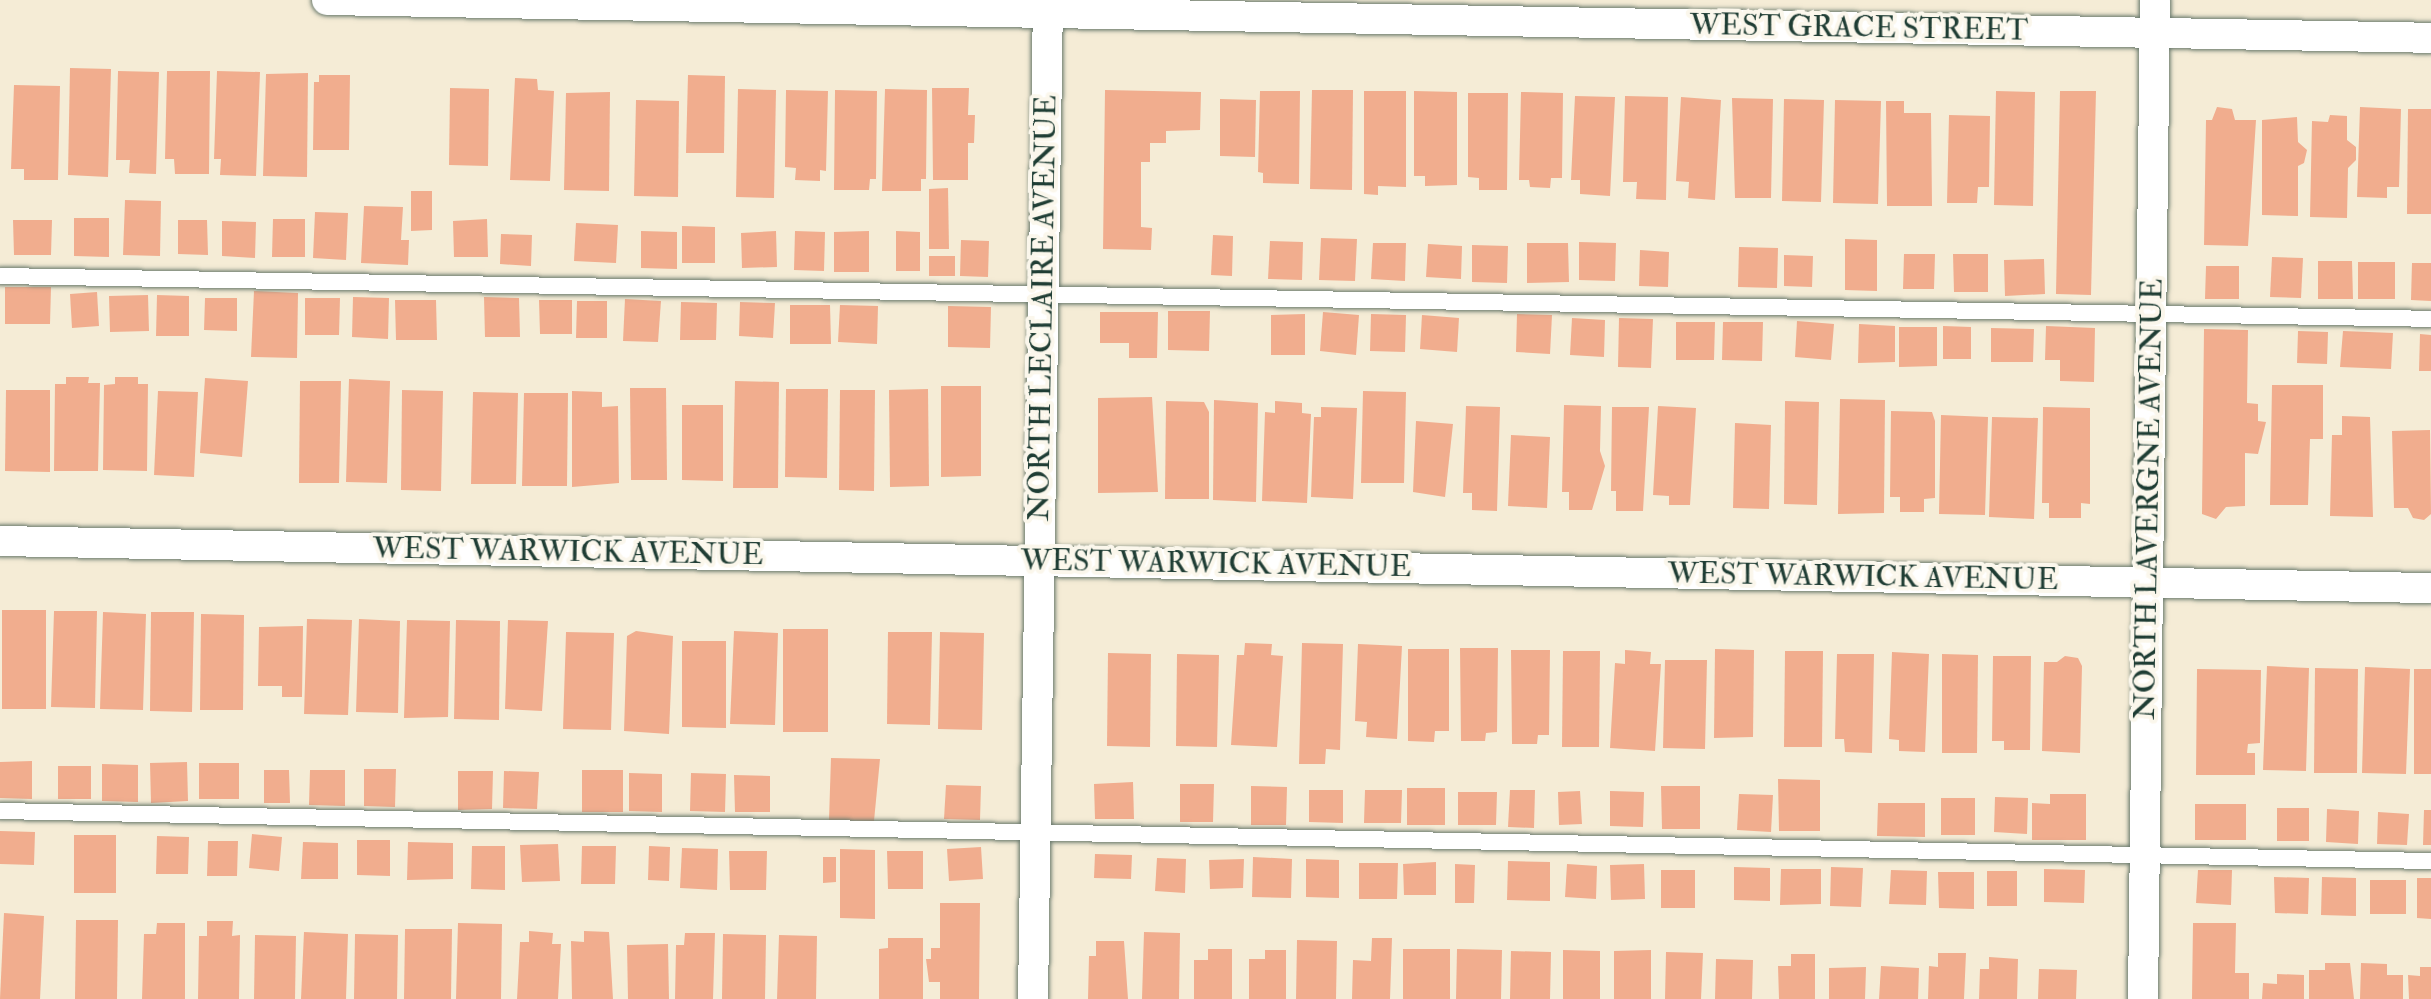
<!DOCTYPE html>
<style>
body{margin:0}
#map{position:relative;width:2431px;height:999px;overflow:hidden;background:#f5ecd6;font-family:"IM FELL Double Pica",serif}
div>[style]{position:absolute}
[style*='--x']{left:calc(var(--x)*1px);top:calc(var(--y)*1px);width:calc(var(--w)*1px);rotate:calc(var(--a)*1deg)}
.building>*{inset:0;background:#f1ad8e}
.roads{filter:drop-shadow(0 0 2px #6a7a6d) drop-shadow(0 0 2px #6a7a6d)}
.service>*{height:16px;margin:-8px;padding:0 8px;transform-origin:8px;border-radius:8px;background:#fff}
.minor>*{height:30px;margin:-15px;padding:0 15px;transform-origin:15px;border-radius:15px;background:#fff}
span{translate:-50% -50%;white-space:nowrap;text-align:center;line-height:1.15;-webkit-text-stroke:8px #fbf7ec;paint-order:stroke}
.street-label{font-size:30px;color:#1f3d34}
</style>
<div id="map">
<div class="building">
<div style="clip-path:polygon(70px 68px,111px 69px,108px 177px,68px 175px)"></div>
<div style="clip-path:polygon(118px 71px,159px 72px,156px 174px,129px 173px,130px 160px,116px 160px)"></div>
<div style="clip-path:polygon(167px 71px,210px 71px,209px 174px,175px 174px,174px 159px,165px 159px)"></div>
<div style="clip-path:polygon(217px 71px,260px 72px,256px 176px,220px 175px,221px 159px,214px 159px)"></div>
<div style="clip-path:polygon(308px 73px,307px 177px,263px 176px,266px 74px)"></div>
<div style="clip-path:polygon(319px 75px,350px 75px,349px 150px,313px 150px,314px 82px,319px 82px)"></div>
<div style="clip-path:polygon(688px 75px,725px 76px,724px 153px,686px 153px)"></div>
<div style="clip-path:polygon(515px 78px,537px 79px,538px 90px,554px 91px,550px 181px,510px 180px)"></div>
<div style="clip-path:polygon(14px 85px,60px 86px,58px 180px,24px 180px,24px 169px,11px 169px)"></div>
<div style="clip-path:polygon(450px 88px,489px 89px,488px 166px,449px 165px)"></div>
<div style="clip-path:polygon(932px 88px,969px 88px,968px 115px,975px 115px,974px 143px,968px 143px,968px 180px,933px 180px)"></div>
<div style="clip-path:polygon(738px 89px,776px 90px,774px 198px,736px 197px)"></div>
<div style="clip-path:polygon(885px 89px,927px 90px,926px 179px,921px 179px,921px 191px,882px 191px)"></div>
<div style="clip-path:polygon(786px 90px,828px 91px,826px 171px,820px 170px,820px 181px,795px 180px,796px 168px,785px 167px)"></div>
<div style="clip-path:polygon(835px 90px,877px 91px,876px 179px,870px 179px,869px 190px,834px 190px)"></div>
<div style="clip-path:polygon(1105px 90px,1201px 92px,1200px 130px,1166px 131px,1166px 143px,1150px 143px,1150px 162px,1141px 162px,1141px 227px,1152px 228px,1151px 250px,1103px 249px)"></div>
<div style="clip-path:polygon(1312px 90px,1353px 90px,1352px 190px,1310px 189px)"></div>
<div style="clip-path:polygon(1260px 91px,1300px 91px,1299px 184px,1263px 183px,1263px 173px,1258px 172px)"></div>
<div style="clip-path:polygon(1364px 91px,1406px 91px,1406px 187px,1378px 186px,1378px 195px,1364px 194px)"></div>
<div style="clip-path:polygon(1414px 91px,1457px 92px,1457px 185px,1425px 186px,1425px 176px,1414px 176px)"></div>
<div style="clip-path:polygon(1996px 91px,2035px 92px,2033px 206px,1994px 205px)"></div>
<div style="clip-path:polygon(2060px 91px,2096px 91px,2091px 295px,2056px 294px)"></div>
<div style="clip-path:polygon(610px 92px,609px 191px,564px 190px,566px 93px)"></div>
<div style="clip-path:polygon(1521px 92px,1563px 93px,1562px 178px,1551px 178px,1550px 188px,1530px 187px,1529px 180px,1519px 180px)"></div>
<div style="clip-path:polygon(1468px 93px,1508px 93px,1507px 190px,1479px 190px,1479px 178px,1468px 177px)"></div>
<div style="clip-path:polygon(1575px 96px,1615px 97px,1610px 196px,1580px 194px,1580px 180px,1571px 180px)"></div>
<div style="clip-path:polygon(1625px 96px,1668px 97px,1666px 200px,1636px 199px,1637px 182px,1623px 182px)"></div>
<div style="clip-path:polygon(1681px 97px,1721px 100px,1715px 200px,1688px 198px,1689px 182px,1676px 181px)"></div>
<div style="clip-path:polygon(1732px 98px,1773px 99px,1771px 198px,1735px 198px)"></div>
<div style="clip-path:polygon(1220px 99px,1256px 100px,1255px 157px,1220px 156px)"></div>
<div style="clip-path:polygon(1784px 99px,1824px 100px,1821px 202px,1782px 201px)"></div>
<div style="clip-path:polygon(636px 100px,679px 101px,678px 197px,634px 196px)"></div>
<div style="clip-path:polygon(1835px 100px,1881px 101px,1878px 204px,1833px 203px)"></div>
<div style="clip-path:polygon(1886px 101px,1904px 101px,1904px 113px,1931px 113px,1932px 206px,1887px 206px)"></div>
<div style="clip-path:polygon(2217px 107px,2232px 109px,2235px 120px,2256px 120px,2248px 246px,2204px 245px,2206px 120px,2212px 120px)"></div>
<div style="clip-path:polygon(2360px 107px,2401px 109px,2399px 187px,2387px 187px,2387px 198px,2357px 197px)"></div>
<div style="clip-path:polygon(2408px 109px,2431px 109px,2431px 214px,2407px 214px)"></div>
<div style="clip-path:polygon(1949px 115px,1990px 116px,1989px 187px,1978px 187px,1977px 203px,1947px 203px)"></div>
<div style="clip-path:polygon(2330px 115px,2347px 116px,2347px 140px,2356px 147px,2356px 160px,2348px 168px,2347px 218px,2310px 217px,2312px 121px,2328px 122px)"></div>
<div style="clip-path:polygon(2297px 117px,2298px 142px,2307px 150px,2304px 163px,2298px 166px,2298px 216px,2262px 215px,2262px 120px)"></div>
<div style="clip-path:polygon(948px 188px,949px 249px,929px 249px,929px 189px)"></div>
<div style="clip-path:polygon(411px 191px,432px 191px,432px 230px,411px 231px)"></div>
<div style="clip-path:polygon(125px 200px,161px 201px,160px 256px,123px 255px)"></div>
<div style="clip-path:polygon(364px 206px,403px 207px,401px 240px,409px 240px,408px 265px,361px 263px)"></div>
<div style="clip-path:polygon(315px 212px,348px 213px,346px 260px,313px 258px)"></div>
<div style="clip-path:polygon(74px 218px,109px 218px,109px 257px,74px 256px)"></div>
<div style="clip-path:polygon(273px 219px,305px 219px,305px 257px,272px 257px)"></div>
<div style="clip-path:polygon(487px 219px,488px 257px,454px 257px,453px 221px)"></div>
<div style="clip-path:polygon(13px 220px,52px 220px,51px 255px,14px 255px)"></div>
<div style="clip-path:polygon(178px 220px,207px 220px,208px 255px,178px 254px)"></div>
<div style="clip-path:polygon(222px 221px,256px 222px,255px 258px,222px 256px)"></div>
<div style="clip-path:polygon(576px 223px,618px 225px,616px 263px,574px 261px)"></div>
<div style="clip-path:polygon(682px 226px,715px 227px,715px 263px,682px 263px)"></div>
<div style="clip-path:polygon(641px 231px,677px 232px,677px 269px,641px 268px)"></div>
<div style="clip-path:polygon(776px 231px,777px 267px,742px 268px,741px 233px)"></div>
<div style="clip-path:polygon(795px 231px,825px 232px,824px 271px,794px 270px)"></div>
<div style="clip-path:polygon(869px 231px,869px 272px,834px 272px,834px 232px)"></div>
<div style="clip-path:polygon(896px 231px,920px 232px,920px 271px,896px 271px)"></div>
<div style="clip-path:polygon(501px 234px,532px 235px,531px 266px,500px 264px)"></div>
<div style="clip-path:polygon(1213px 235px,1233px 236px,1232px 276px,1211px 275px)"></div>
<div style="clip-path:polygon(1321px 238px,1357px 239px,1355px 281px,1319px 280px)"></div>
<div style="clip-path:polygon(1845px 239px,1877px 240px,1877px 291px,1845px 290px)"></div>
<div style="clip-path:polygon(961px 240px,989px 241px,988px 277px,960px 276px)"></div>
<div style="clip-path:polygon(1270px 241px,1303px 242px,1302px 280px,1268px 279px)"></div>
<div style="clip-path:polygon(1579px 242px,1616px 243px,1615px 281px,1579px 280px)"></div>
<div style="clip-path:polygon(1373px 243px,1406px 243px,1405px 281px,1371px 279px)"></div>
<div style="clip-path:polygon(1527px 243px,1568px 243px,1569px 282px,1527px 283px)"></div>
<div style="clip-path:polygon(1428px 244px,1462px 246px,1461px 279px,1426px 277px)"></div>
<div style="clip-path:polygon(1472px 245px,1508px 246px,1507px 283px,1472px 282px)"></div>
<div style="clip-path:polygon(1739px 247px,1778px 248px,1777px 288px,1738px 287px)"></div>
<div style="clip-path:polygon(1640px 250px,1669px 252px,1668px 287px,1639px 286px)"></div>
<div style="clip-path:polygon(1904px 254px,1935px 254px,1934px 289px,1903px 289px)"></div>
<div style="clip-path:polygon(1953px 254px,1988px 254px,1988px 292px,1954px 292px)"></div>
<div style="clip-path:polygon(1784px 255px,1813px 256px,1812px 287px,1784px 286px)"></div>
<div style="clip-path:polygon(929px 256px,955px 256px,955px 276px,929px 276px)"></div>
<div style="clip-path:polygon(2272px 257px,2303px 258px,2301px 298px,2270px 297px)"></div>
<div style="clip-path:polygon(2044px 259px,2045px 294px,2005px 296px,2004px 260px)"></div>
<div style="clip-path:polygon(2318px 261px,2352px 261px,2353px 299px,2318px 299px)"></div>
<div style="clip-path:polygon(2358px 262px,2395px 262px,2395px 299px,2358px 299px)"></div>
<div style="clip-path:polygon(2412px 263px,2431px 263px,2431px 301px,2411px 300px)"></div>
<div style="clip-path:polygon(2206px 266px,2239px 266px,2239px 299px,2205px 299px)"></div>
<div style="clip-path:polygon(5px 287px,51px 287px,50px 324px,5px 324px)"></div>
<div style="clip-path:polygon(254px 291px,298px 293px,297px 358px,251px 357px)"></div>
<div style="clip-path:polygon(97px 292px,99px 326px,72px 328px,70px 294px)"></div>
<div style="clip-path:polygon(148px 295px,149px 331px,110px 332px,109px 296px)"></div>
<div style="clip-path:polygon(157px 295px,189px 296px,189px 336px,156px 336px)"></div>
<div style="clip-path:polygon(353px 297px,389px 298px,388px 339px,352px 337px)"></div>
<div style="clip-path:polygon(484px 297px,519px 298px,520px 337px,485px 337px)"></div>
<div style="clip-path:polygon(205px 298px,237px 298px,237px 331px,204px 330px)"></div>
<div style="clip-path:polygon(305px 298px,340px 298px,339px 335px,305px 335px)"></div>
<div style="clip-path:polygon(625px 299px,661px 301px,658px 342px,623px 341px)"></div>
<div style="clip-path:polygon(395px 300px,436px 300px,437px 340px,396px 340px)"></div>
<div style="clip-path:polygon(539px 300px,572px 300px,572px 334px,540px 334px)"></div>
<div style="clip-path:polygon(577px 301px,607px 301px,607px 338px,576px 338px)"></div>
<div style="clip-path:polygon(681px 302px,717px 303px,716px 340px,680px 340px)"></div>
<div style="clip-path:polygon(740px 302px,775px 303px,773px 338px,739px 336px)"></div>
<div style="clip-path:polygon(790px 305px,830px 305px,831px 344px,790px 344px)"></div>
<div style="clip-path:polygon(840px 305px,878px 306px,877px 344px,838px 342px)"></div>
<div style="clip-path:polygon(948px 306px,991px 307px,990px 348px,948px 347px)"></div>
<div style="clip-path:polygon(1168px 311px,1210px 311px,1209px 351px,1168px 350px)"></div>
<div style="clip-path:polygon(1100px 312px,1158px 312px,1157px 358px,1129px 358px,1129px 343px,1100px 343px)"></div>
<div style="clip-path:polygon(1323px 312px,1359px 315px,1356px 355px,1320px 351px)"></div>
<div style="clip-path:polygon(1305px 314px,1305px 355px,1271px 355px,1271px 315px)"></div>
<div style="clip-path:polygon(1371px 314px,1406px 315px,1405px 352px,1370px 351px)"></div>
<div style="clip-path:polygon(1517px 314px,1552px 315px,1550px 354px,1516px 352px)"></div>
<div style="clip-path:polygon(1422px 315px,1459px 318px,1457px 352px,1420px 349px)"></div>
<div style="clip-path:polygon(1572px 318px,1605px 320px,1604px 357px,1570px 355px)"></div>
<div style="clip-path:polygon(1619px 318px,1653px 319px,1651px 368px,1618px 367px)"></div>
<div style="clip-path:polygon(1797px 321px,1834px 324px,1831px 360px,1795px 357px)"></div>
<div style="clip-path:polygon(1676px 322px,1715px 322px,1714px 360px,1676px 360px)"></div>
<div style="clip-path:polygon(1723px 322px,1763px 322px,1762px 361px,1722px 360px)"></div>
<div style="clip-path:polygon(1859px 324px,1895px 326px,1895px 362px,1858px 363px)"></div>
<div style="clip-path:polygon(1943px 326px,1971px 327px,1971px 359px,1943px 359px)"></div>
<div style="clip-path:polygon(2046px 326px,2095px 328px,2094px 382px,2060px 381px,2060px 360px,2045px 360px)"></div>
<div style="clip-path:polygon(1899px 327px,1937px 327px,1937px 366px,1899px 367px)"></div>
<div style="clip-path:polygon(1991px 328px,2034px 329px,2033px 362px,1991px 362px)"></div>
<div style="clip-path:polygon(2204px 329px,2248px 330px,2247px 403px,2258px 404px,2258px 421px,2266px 422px,2258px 454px,2245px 453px,2245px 506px,2226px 507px,2216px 519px,2202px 514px)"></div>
<div style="clip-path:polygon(2298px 331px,2328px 332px,2327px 364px,2297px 363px)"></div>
<div style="clip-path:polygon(2343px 331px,2393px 333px,2391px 369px,2340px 367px)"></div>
<div style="clip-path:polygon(2420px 334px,2431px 335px,2431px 371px,2419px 371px)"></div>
<div style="clip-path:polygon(66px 377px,89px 377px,88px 383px,100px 383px,98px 471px,54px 471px,55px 384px,66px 384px)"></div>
<div style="clip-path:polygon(115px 377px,138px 377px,138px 384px,148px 384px,147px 471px,103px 470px,104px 385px,115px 384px)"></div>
<div style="clip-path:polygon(205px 378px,248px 381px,242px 457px,200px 453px)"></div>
<div style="clip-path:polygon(349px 379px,390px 381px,387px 483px,346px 482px)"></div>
<div style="clip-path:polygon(300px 381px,341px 381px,339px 483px,299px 483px)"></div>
<div style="clip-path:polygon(735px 381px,779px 382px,778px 488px,733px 488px)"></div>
<div style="clip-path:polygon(2272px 385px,2323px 385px,2323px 439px,2310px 439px,2308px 505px,2270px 505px)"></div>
<div style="clip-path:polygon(941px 386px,981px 386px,981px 476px,941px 477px)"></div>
<div style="clip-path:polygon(630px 388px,666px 388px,667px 480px,631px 480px)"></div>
<div style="clip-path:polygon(786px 389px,828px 389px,827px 478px,785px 477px)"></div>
<div style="clip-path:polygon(928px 389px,929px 486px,890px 487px,889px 390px)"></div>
<div style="clip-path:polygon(6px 390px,50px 390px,50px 472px,5px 471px)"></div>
<div style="clip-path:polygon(402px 390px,443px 391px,441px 491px,401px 490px)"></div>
<div style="clip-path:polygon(840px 390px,875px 390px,874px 491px,839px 490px)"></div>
<div style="clip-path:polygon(158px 391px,198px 392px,194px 477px,154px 475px)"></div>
<div style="clip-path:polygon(572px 391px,602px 392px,602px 407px,618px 406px,619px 483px,572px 487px)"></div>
<div style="clip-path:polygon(1363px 391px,1406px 392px,1404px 483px,1361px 483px)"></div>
<div style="clip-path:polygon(473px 392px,518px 393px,516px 484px,471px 484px)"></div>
<div style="clip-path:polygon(524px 393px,568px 393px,567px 486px,522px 486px)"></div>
<div style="clip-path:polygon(1152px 397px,1158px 492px,1098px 493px,1098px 398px)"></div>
<div style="clip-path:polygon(1840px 399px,1885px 400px,1884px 513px,1838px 514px)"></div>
<div style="clip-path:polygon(1214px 400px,1258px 403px,1256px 502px,1213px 500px)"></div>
<div style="clip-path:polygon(1166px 401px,1204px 402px,1209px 412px,1209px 499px,1165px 499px)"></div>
<div style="clip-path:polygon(1275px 401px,1302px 403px,1302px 413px,1311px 414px,1307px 503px,1262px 501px,1265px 412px,1275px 413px)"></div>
<div style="clip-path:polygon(1785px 401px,1819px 402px,1817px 505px,1784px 504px)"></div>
<div style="clip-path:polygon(682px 405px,723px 405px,723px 481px,682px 480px)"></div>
<div style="clip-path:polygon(1564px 405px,1601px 406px,1600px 451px,1605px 466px,1592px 510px,1569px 510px,1569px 492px,1562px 492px)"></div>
<div style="clip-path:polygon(1466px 406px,1500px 407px,1497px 511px,1472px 510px,1472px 493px,1463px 493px)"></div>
<div style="clip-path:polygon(1658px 406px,1696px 408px,1690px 505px,1669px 505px,1669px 496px,1653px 495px)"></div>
<div style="clip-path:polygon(1321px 407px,1357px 408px,1353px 499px,1311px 497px,1314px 417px,1321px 417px)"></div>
<div style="clip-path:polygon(1612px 407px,1649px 407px,1643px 511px,1616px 511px,1616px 491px,1611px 491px)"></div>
<div style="clip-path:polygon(2043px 407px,2090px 408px,2090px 504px,2081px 503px,2081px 518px,2049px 518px,2049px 503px,2042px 503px)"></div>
<div style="clip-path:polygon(1891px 411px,1932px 412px,1935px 421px,1935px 498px,1924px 499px,1924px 512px,1900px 512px,1900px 497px,1890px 497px)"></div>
<div style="clip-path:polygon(1941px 415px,1988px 417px,1985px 515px,1939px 514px)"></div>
<div style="clip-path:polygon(2342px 416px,2370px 417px,2373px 517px,2330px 516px,2332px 435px,2342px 435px)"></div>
<div style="clip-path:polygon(1992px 417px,2038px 418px,2034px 519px,1989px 517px)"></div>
<div style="clip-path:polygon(1416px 421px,1453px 424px,1445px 497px,1413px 492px)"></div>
<div style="clip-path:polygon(1735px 423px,1771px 425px,1769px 509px,1733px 508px)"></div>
<div style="clip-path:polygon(2430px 430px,2431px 514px,2424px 520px,2413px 518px,2408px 508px,2394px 508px,2392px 431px)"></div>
<div style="clip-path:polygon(1511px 435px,1550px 437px,1547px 508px,1508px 506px)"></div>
<div style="clip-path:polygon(2px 610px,46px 610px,46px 709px,2px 709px)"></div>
<div style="clip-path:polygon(54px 611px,97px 611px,95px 708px,51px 707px)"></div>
<div style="clip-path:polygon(103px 612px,146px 614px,143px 710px,100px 709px)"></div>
<div style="clip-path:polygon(151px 612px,194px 612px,192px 712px,150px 711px)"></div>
<div style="clip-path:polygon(201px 614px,244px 615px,243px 710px,200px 710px)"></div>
<div style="clip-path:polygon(307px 619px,352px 620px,348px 715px,304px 714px)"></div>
<div style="clip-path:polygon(359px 619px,400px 621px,398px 713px,356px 712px)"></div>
<div style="clip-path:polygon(407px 620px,450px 621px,448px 717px,404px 718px)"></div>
<div style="clip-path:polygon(456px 620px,500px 621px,499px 720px,454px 719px)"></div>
<div style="clip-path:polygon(508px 620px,548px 621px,542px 711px,505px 709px)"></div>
<div style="clip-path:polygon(303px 626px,302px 697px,282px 697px,282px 686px,258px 686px,259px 627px)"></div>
<div style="clip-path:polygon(783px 629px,828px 629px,828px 732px,783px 732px)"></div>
<div style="clip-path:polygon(636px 631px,673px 636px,669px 734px,624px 731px,627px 636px)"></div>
<div style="clip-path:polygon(734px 631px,778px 633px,775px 725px,730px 724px)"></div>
<div style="clip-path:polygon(566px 632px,614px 633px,611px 730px,563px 729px)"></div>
<div style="clip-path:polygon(888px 632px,932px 632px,930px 725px,887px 724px)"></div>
<div style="clip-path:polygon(940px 632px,984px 633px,982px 730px,938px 729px)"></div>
<div style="clip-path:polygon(682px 641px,726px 641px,726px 728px,682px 727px)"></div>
<div style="clip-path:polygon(1245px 643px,1272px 644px,1271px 655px,1283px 656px,1277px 747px,1231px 745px,1237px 655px,1244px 655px)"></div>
<div style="clip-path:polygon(1302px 643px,1343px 644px,1340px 750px,1326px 749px,1325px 764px,1299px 764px)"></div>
<div style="clip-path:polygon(1358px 644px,1402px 646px,1397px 739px,1366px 737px,1367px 722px,1355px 721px)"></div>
<div style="clip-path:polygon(1460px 648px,1498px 648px,1497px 732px,1486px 733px,1485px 741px,1461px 741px)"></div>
<div style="clip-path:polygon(1408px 649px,1449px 649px,1449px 731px,1435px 731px,1434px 742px,1408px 741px)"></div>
<div style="clip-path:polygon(1715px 649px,1754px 650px,1753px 737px,1714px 738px)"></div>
<div style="clip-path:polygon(1511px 650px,1550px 650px,1549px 735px,1538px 735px,1537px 744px,1512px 744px)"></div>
<div style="clip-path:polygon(1625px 650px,1651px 652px,1650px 664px,1661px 664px,1655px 751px,1610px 748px,1615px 663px,1625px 664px)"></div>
<div style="clip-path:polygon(1563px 651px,1600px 651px,1599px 747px,1562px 747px)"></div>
<div style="clip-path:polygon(1785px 651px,1823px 651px,1822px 747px,1784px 747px)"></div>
<div style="clip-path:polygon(1892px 652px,1929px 654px,1925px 752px,1899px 751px,1899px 740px,1889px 739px)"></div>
<div style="clip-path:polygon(1108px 653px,1151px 654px,1150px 747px,1107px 746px)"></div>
<div style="clip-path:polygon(1177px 654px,1219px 655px,1217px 747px,1176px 746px)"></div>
<div style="clip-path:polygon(1837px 654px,1874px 654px,1872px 753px,1845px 752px,1844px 739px,1835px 739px)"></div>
<div style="clip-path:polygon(1942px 654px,1978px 655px,1977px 753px,1942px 753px)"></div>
<div style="clip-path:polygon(1993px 656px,2031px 656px,2030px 750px,2004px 750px,2004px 741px,1992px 741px)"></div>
<div style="clip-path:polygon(2065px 656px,2078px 658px,2082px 666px,2080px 753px,2042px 751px,2044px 662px,2057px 662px)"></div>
<div style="clip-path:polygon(1665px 660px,1707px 660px,1705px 749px,1663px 748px)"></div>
<div style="clip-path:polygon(2267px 666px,2309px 668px,2306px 771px,2263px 770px)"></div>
<div style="clip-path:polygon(2365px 667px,2410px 669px,2406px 774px,2362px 773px)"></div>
<div style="clip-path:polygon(2315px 668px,2358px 669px,2357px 773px,2314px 773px)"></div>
<div style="clip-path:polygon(2197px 669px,2261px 670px,2260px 743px,2248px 744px,2247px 753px,2255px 753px,2255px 775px,2196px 775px)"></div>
<div style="clip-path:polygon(2414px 669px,2431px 669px,2431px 774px,2414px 774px)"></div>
<div style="clip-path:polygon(831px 758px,880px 759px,874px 821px,829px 820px)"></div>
<div style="clip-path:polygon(32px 761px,32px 799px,0 798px,0 762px)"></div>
<div style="clip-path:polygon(187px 762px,188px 801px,151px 803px,150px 763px)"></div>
<div style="clip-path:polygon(199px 763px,239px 763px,239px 799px,199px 799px)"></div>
<div style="clip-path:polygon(102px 764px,138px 765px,138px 802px,102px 801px)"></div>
<div style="clip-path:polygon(58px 766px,91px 766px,91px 799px,58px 799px)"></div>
<div style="clip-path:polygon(364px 769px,396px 769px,395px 807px,364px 806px)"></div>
<div style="clip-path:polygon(264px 770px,289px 770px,290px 803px,264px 803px)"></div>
<div style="clip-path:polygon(310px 770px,345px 770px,345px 806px,309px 805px)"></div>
<div style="clip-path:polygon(582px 770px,623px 770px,623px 812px,582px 812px)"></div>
<div style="clip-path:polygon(458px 771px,493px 771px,492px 809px,458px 810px)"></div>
<div style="clip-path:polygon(504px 771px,539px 772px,537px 809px,503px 808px)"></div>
<div style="clip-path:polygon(629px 773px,662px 774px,662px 812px,629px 811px)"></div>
<div style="clip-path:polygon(691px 773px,726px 774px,725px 812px,690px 811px)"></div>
<div style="clip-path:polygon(734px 775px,770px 776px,770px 812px,735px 812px)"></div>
<div style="clip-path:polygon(1778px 779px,1820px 780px,1820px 831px,1779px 831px)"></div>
<div style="clip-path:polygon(1133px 782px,1134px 819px,1095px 819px,1094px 784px)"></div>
<div style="clip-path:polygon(1180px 784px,1214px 784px,1213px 822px,1180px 822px)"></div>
<div style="clip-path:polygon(946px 785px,981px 786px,980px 820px,944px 819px)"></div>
<div style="clip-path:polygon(1251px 786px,1287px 787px,1286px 825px,1251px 825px)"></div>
<div style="clip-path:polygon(1661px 786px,1700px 786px,1700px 829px,1662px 829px)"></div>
<div style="clip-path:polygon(1407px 788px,1445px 788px,1445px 825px,1407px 825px)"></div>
<div style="clip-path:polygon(1309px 790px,1343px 790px,1343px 823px,1309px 822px)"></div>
<div style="clip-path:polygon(1365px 790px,1402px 790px,1401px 823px,1364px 823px)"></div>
<div style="clip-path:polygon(1510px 790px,1535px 790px,1534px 828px,1508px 827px)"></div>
<div style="clip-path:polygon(1580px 791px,1582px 824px,1559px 825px,1558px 792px)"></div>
<div style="clip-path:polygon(1610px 791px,1644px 792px,1643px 827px,1610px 826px)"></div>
<div style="clip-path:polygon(1458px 792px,1497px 792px,1496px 825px,1458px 825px)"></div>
<div style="clip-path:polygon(1739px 794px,1773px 795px,1771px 832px,1737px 830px)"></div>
<div style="clip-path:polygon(2050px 794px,2086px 794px,2086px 840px,2032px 840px,2032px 803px,2050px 804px)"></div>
<div style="clip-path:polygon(1995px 797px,2028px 798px,2027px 834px,1994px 832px)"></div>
<div style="clip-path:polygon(1941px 798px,1975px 798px,1975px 835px,1941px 835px)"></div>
<div style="clip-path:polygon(1878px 803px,1925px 803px,1925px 837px,1877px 836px)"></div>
<div style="clip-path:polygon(2195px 804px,2246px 804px,2246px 840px,2195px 840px)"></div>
<div style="clip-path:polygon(2277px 808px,2309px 808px,2309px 841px,2277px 841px)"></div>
<div style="clip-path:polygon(2327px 809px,2359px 811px,2358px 844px,2326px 842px)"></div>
<div style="clip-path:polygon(2424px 810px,2431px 810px,2431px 845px,2423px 845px)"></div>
<div style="clip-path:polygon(2378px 812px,2409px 814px,2407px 845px,2377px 844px)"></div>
<div style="clip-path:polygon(0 831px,35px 832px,34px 865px,0 864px)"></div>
<div style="clip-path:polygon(252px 834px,282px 837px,279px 871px,249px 868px)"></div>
<div style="clip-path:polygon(74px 835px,116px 835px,116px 893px,74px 893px)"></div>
<div style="clip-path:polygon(157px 836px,189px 837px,188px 874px,156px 874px)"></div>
<div style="clip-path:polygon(357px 840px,390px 840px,390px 876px,357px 875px)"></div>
<div style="clip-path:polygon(208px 841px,238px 841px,237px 876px,207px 876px)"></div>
<div style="clip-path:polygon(303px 842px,338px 843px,338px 879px,301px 879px)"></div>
<div style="clip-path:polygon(408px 842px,453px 843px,453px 879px,407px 880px)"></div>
<div style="clip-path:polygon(558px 844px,560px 881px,522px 882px,520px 845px)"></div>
<div style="clip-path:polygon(472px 846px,505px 846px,505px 890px,471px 889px)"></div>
<div style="clip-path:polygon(582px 846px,616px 846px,615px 884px,581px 884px)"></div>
<div style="clip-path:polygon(649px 846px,670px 847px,669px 881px,648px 880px)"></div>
<div style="clip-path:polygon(981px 847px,983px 879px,949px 881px,947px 849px)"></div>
<div style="clip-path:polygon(682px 848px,718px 849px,717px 890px,680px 888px)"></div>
<div style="clip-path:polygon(840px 849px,875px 850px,875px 919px,840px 918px)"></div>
<div style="clip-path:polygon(729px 851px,767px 851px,766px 890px,730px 890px)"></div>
<div style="clip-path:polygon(887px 851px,923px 851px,923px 889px,888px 889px)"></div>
<div style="clip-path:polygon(1095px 854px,1132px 855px,1131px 879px,1094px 878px)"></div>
<div style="clip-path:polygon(823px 857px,836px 857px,836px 882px,823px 883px)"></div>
<div style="clip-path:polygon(1253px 857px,1292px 859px,1291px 898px,1252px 897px)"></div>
<div style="clip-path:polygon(1157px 858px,1186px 859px,1185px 893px,1155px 891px)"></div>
<div style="clip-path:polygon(1244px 859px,1243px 888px,1210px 889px,1209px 860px)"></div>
<div style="clip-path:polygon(1306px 859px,1339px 860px,1339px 898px,1306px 897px)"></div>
<div style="clip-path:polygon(1508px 861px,1550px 862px,1550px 901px,1507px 900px)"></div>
<div style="clip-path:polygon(1436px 862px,1436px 895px,1404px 895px,1403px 864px)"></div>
<div style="clip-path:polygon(1359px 863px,1398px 863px,1397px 899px,1359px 899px)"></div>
<div style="clip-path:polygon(1455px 864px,1475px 865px,1474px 903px,1455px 903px)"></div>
<div style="clip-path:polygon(1567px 864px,1597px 866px,1596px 899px,1565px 897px)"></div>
<div style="clip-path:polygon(1644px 864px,1645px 899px,1611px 900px,1610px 865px)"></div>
<div style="clip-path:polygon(1734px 867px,1770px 868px,1770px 901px,1734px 900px)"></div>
<div style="clip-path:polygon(1831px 867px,1863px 868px,1861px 907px,1830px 906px)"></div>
<div style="clip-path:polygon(1781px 869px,1821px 869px,1821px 904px,1780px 905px)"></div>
<div style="clip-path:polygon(2044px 869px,2085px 870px,2084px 903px,2044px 902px)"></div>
<div style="clip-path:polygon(1661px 870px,1695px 870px,1695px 908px,1661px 908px)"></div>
<div style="clip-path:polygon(1891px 870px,1927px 871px,1926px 905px,1889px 904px)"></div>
<div style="clip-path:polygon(2198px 870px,2232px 870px,2231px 905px,2196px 903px)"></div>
<div style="clip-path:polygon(1987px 871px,2017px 871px,2017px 906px,1987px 906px)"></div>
<div style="clip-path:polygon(1938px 872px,1974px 872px,1974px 909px,1939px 908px)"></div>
<div style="clip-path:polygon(2274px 877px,2309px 878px,2308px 914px,2275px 913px)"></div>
<div style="clip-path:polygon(2322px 877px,2356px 878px,2356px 916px,2321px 915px)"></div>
<div style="clip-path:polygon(2417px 878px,2431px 878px,2431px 919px,2417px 918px)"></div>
<div style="clip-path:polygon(2370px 880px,2406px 880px,2406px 914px,2370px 914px)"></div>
<div style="clip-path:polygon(940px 903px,980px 903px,979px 999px,940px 999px,940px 982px,929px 982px,926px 959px,931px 959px,931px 948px,940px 948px)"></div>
<div style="clip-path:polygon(4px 913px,44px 916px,40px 999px,0 999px)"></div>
<div style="clip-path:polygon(76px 920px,118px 920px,117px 999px,75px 999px)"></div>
<div style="clip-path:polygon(207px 921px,233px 921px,232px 936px,240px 935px,239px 999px,198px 999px,199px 936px,207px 936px)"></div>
<div style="clip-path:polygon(157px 923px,185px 923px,185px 999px,142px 999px,144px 934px,156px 934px)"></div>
<div style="clip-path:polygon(458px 923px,502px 924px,501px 999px,456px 999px)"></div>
<div style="clip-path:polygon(2193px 923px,2236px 923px,2235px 973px,2249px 973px,2249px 999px,2192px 999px)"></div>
<div style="clip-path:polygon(405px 929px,452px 929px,451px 999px,404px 999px)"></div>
<div style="clip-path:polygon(529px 931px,553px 933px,552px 944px,561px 944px,558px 999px,517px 999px,520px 942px,529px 942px)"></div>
<div style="clip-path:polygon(584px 931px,609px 932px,613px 999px,572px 999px,571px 941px,584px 942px)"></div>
<div style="clip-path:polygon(304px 932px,348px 934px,346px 999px,301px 999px)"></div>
<div style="clip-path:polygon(1144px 932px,1180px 933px,1179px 999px,1142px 999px)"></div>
<div style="clip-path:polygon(685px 933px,715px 933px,713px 999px,675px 999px,676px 945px,684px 945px)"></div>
<div style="clip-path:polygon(355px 934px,398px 935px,397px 999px,354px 999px)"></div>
<div style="clip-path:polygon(723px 934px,766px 935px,765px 999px,722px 999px)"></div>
<div style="clip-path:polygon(255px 935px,296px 936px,295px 999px,254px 999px)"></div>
<div style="clip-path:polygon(779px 935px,817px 936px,816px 999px,777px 999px)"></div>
<div style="clip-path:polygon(888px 938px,923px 938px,923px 999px,879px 999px,879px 949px,888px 948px)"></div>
<div style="clip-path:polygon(1372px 938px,1392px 938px,1390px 999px,1352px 999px,1353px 960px,1371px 961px)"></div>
<div style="clip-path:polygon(1297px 940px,1337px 941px,1336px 999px,1296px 999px)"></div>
<div style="clip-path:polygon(1096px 941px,1124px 941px,1128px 999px,1088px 999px,1089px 956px,1096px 956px)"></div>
<div style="clip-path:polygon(668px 944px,669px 999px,628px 999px,627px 945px)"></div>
<div style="clip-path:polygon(1208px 949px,1232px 949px,1232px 999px,1194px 999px,1194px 960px,1208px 960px)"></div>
<div style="clip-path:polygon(1403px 949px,1450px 949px,1450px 999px,1403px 999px)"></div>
<div style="clip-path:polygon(1457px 949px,1502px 950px,1501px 999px,1456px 999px)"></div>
<div style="clip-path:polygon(1265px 950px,1286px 950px,1286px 999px,1249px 999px,1249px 959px,1265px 959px)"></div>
<div style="clip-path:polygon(1563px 950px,1600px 951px,1600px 999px,1563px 999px)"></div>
<div style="clip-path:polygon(1651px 950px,1651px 999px,1614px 999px,1614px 951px)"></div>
<div style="clip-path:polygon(1511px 951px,1551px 952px,1550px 999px,1510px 999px)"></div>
<div style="clip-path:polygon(1666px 952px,1703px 953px,1701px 999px,1665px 999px)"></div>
<div style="clip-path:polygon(1938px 953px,1966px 953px,1964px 999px,1928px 999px,1929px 966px,1938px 967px)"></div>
<div style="clip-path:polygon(1791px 954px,1815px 954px,1815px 999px,1779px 999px,1778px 966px,1791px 966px)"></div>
<div style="clip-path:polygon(1989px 957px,2018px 959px,2017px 999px,1979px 999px,1980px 969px,1989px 969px)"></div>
<div style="clip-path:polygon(1716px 959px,1753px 960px,1752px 999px,1715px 999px)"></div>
<div style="clip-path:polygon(2325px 963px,2350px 963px,2354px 999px,2309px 999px,2309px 970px,2325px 970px)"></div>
<div style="clip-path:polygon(2361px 963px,2387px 964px,2387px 975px,2403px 975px,2403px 999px,2360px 999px)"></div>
<div style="clip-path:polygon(1881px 966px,1919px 968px,1918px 999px,1879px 999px)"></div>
<div style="clip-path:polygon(1866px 967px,1865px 999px,1829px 999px,1829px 968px)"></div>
<div style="clip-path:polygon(2420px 967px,2431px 967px,2431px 999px,2409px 999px,2408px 975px,2420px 976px)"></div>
<div style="clip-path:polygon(2039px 969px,2077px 970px,2076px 999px,2038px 999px)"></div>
<div style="clip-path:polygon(2277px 974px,2304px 975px,2304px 999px,2262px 999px,2263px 983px,2277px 984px)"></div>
</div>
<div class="roads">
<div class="service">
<div style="--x:0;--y:276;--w:2431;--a:1.01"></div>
<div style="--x:0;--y:811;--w:2432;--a:1.18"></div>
</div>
<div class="minor">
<div style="--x:327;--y:0;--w:2104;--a:1.03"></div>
<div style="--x:0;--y:541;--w:2431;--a:1.11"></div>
<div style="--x:1033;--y:999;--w:999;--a:-89.14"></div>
<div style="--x:2143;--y:999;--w:999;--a:-89.31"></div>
</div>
</div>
<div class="street-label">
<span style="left:1859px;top:28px;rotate:1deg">WEST GRACE STREET</span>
<span style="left:1043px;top:308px;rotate:-89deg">NORTH LECLAIRE AVENUE</span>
<span style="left:2149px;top:499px;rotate:-89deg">NORTH LAVERGNE AVENUE</span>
<span style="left:568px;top:552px;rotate:1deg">WEST WARWICK AVENUE</span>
<span style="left:1216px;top:564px;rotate:1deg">WEST WARWICK AVENUE</span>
<span style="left:1863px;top:577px;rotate:1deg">WEST WARWICK AVENUE</span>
</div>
</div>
